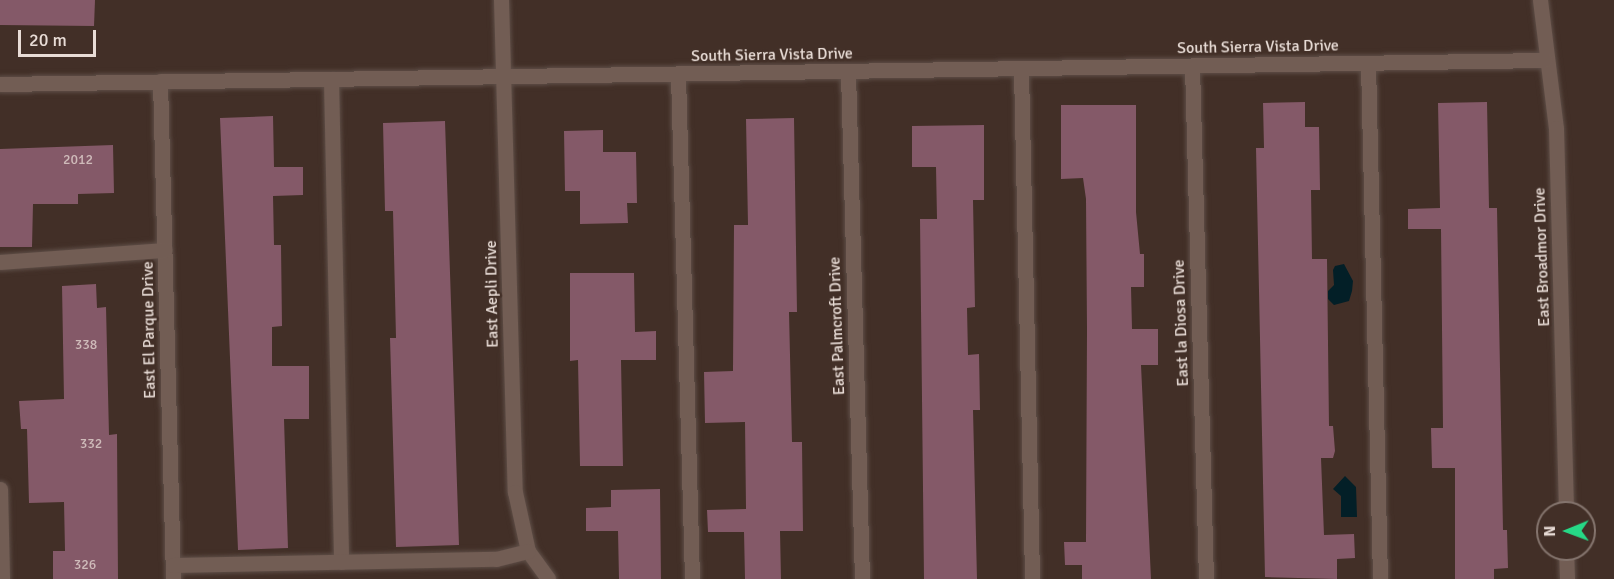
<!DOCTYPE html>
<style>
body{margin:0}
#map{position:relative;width:1614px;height:579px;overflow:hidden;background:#422f27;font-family:Signika,sans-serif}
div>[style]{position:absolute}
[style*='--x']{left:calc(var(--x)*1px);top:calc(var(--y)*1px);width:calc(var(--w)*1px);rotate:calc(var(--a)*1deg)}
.water>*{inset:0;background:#031f27}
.building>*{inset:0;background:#845968}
.roads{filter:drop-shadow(0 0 2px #5e4e47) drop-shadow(0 0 2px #5e4e47)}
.minor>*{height:15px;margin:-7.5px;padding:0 7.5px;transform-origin:7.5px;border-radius:7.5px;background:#725d54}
span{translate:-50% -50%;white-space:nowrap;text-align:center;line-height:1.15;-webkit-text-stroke:4.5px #422f27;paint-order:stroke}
.number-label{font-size:14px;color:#cfbbba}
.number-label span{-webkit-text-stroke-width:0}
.street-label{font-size:16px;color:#e8dcd6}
.north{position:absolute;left:1536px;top:501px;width:60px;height:60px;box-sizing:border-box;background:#422f27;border:2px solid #84746d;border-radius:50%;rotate:269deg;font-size:16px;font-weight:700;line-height:24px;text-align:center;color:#e8dcd6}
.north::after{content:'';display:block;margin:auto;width:21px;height:27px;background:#26d886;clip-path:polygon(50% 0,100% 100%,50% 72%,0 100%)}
.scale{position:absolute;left:18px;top:30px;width:78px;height:27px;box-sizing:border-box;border:3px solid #e8dcd6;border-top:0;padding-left:8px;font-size:18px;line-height:21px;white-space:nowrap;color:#e8dcd6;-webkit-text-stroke:4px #422f27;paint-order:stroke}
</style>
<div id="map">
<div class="water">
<div style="clip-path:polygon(1344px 264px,1353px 281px,1352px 291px,1349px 301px,1334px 305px,1328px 299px,1328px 291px,1334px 285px,1333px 270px,1335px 266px)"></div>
<div style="clip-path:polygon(1345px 476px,1356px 487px,1357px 517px,1341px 517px,1341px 496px,1333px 489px)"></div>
</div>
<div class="building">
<div style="clip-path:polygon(0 0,95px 0,94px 26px,0 25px)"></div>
<div style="clip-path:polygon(1305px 102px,1305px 127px,1319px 127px,1320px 190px,1311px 190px,1312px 259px,1327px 259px,1329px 426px,1333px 426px,1335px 451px,1333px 458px,1321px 458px,1324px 535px,1354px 534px,1355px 558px,1337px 559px,1337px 579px,1265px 577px,1256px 148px,1264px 148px,1263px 103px)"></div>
<div style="clip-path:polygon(1487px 102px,1489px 208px,1497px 208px,1503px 530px,1507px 530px,1508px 568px,1494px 569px,1494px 579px,1455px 579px,1455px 468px,1432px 468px,1431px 428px,1443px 428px,1441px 229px,1408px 229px,1408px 209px,1440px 208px,1438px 103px)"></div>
<div style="clip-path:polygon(1061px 105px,1136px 105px,1136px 212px,1140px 254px,1144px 254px,1144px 287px,1131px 287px,1132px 329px,1158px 329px,1158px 365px,1141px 365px,1151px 579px,1082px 579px,1082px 565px,1065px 565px,1064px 542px,1086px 542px,1087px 330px,1086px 199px,1083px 178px,1061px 179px)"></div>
<div style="clip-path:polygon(273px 116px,274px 167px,303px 167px,303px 195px,273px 196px,274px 245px,281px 245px,282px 326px,272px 327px,272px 366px,309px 366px,309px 419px,284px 419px,288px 548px,238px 550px,220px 118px)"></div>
<div style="clip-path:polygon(794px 118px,797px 312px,789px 312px,792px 442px,802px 442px,803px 531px,780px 531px,781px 579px,745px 579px,744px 532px,708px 532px,707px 510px,746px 509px,745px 422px,705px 423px,704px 372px,733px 371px,734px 225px,748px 225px,746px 119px)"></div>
<div style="clip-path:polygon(445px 121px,459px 545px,396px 547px,390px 338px,396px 338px,393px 211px,385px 211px,383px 123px)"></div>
<div style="clip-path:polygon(984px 125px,984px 200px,973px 200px,975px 307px,967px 308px,968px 355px,979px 354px,980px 410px,973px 410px,977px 579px,924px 579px,920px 219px,937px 219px,936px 167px,912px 167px,912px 126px)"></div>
<div style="clip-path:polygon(603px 130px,603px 152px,636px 152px,637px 203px,627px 203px,628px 223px,580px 224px,580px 191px,565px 191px,564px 131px)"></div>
<div style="clip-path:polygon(113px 145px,114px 193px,78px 194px,78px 204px,33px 204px,32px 247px,0 247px,0 149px)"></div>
<div style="clip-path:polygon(570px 273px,634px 273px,635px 332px,656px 331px,656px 360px,621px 360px,623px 466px,580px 466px,578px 360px,570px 361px)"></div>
<div style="clip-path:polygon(96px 284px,97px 308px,106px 307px,109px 435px,117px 434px,118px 579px,53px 579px,53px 551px,65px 551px,64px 502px,29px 503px,27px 429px,21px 429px,19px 401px,64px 399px,62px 286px)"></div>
<div style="clip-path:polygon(660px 489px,661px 579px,619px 579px,618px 531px,586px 531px,586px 508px,611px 507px,611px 490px)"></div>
</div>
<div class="roads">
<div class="minor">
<div style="--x:501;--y:0;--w:492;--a:88.4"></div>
<div style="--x:515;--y:492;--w:60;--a:77.6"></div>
<div style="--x:528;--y:551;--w:34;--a:54"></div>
<div style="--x:1540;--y:0;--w:129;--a:82.9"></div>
<div style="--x:1556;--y:128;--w:385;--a:88.5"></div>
<div style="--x:1368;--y:63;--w:516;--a:88.67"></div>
<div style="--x:1192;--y:66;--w:513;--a:88.44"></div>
<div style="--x:1021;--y:69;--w:510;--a:88.76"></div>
<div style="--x:848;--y:72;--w:507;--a:88.42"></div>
<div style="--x:678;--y:75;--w:504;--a:88.41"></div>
<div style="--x:331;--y:79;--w:483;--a:88.8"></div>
<div style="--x:160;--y:81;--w:498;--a:88.5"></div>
<div style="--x:0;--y:84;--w:1545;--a:-0.89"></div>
<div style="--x:0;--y:262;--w:165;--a:-4.2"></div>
<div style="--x:0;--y:489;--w:90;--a:88.7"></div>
<div style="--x:1566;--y:549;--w:30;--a:88"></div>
<div style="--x:173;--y:565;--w:323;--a:-1.1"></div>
<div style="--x:496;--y:559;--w:33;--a:-14"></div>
</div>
</div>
<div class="number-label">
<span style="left:78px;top:160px">2012</span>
<span style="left:86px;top:345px">338</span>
<span style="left:91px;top:444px">332</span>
<span style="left:85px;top:565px">326</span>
</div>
<div class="street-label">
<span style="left:1258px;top:47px;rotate:-1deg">South Sierra Vista Drive</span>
<span style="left:772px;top:55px;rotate:-1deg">South Sierra Vista Drive</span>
<span style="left:1542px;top:257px;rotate:-92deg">East Broadmor Drive</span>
<span style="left:492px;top:294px;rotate:-91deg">East Aepli Drive</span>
<span style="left:1181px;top:323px;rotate:-92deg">East la Diosa Drive</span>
<span style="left:837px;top:326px;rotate:-92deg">East Palmcroft Drive</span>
<span style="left:149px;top:330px;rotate:-91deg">East El Parque Drive</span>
</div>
<div class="north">N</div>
<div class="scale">20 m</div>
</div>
